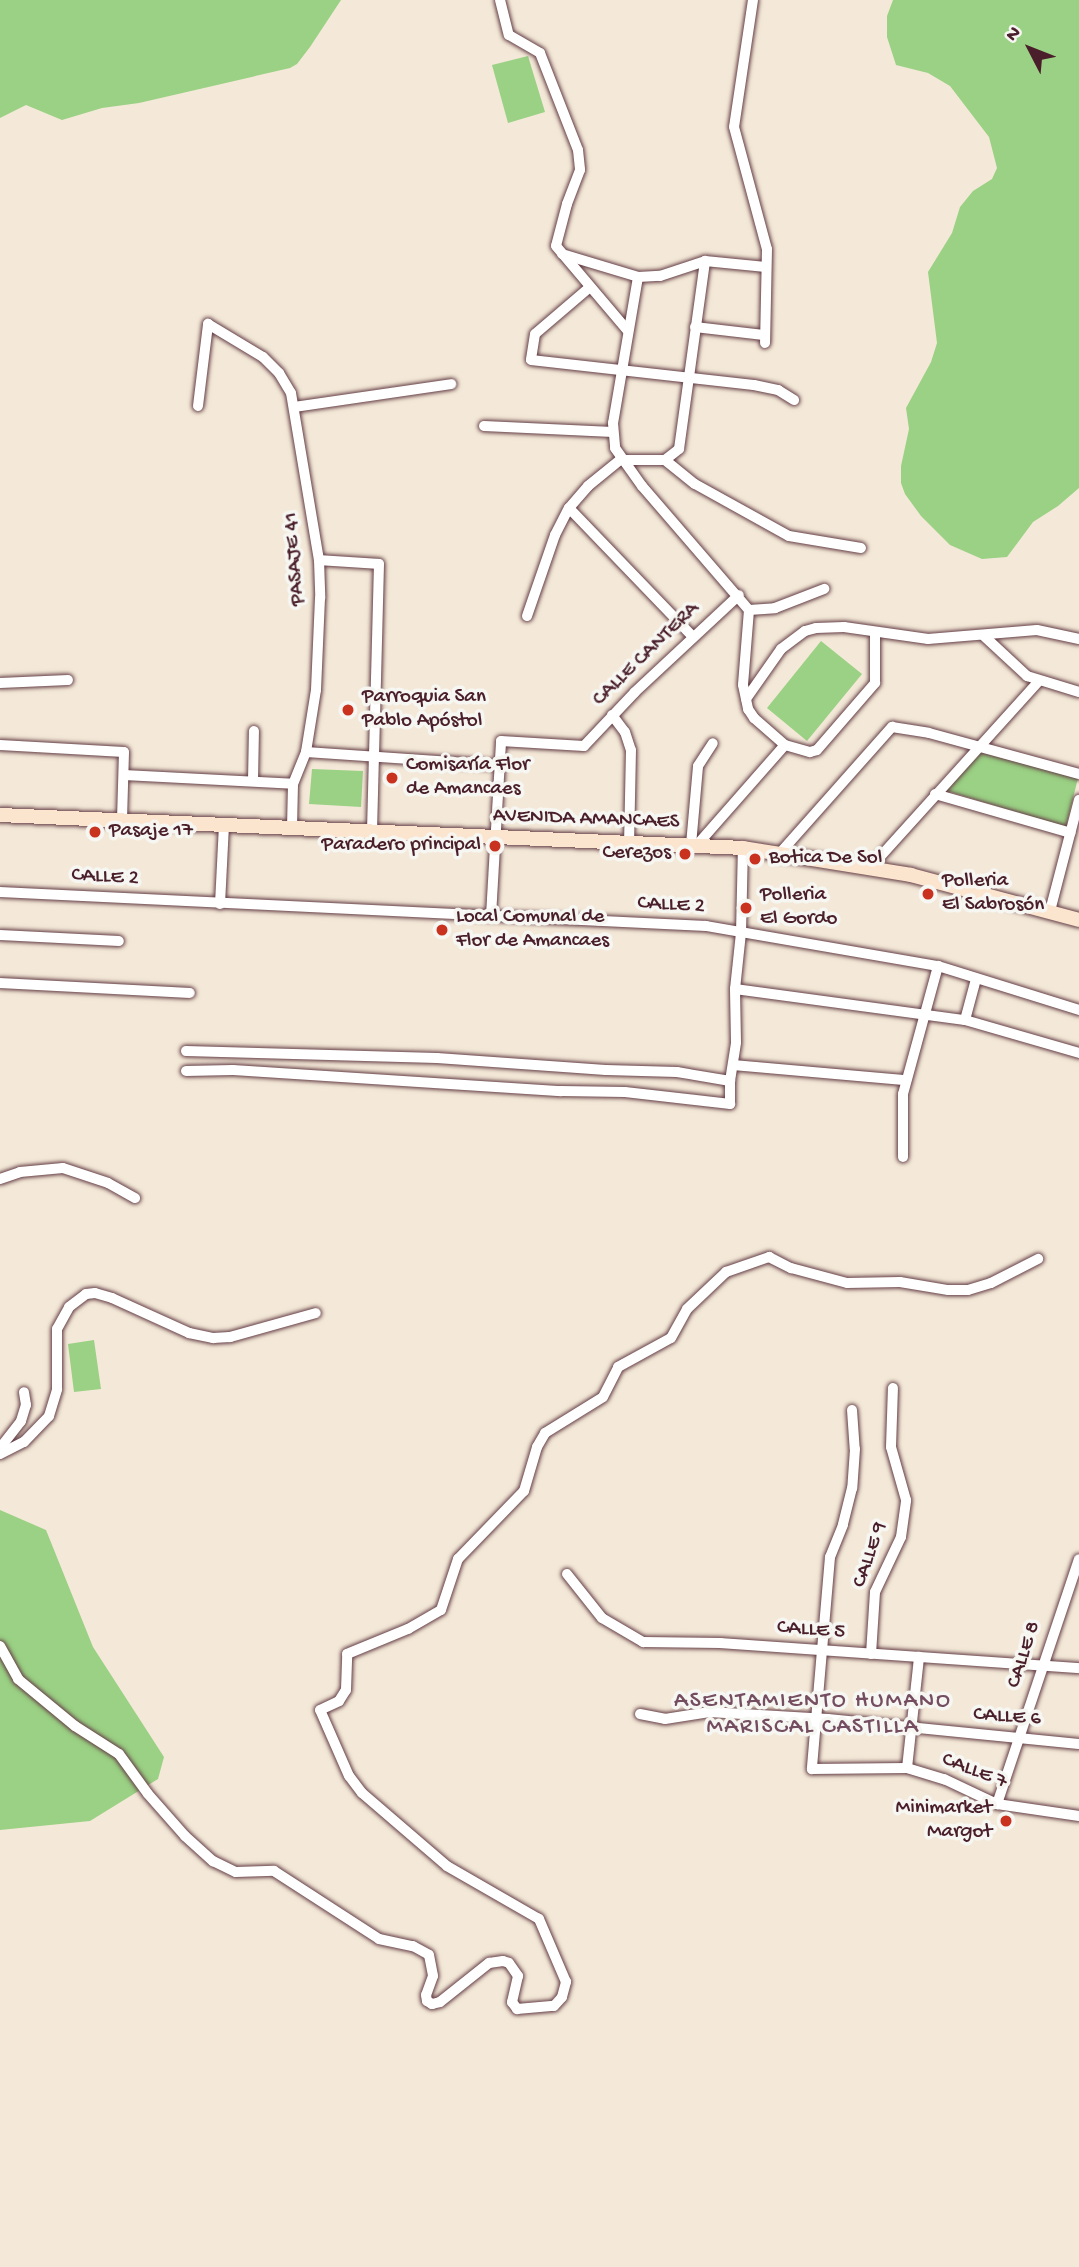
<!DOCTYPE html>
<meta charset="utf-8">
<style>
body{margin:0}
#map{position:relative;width:1079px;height:2267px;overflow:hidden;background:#f4e9d8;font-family:"Gochi Hand",sans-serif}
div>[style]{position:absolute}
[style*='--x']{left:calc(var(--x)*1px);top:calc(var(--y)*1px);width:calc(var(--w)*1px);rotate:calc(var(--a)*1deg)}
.green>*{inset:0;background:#9ad184}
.roads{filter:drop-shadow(0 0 2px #643d45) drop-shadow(0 0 2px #643d45)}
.street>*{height:10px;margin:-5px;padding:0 5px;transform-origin:5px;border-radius:5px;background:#fff}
.secondary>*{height:14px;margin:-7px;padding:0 7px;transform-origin:7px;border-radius:7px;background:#fce5cf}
.dots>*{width:19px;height:19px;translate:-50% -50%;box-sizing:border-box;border:4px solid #f6f6f2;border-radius:50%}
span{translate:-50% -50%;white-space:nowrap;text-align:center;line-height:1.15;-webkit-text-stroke:7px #f6f6f2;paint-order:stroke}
.street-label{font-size:21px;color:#4a1f2b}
.poi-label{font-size:21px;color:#4a1f2b}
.left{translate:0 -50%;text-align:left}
.right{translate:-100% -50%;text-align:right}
.neighbourhood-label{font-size:23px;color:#754d60;letter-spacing:2px}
.north{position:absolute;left:995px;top:14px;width:70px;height:70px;-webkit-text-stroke:5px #f6f6f2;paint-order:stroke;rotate:312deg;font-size:19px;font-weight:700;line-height:28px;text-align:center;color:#4a1f2b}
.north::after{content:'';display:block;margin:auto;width:24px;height:32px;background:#4a1f2b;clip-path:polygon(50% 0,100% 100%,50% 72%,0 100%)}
</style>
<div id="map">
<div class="green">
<div style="clip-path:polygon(0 0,341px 0,310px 47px,297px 64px,290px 68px,139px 103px,102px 108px,62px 120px,26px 105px,0 118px)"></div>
<div style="clip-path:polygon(893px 0,1079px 0,1079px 488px,1058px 506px,1033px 522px,1007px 557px,982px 559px,950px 545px,921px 516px,905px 494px,901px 483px,901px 466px,909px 429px,906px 408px,931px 362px,937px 343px,928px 272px,952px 233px,960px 207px,973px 191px,992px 179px,997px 168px,989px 137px,950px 86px,928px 73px,896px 65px,887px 37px,887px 16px)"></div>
<div style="clip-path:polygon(528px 56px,545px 112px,508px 123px,492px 65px)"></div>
<div style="clip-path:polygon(821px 641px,862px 674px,807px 741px,767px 708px)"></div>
<div style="clip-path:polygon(979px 752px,1078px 778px,1066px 827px,947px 791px)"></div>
<div style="clip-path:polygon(312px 769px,363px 771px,361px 807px,309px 804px)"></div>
<div style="clip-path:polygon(94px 1340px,101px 1389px,74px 1392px,68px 1344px)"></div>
<div style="clip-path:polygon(0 1510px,46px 1530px,93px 1647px,164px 1757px,158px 1779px,90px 1821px,0 1830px)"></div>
</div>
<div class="roads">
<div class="street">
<div style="--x:500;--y:0;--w:36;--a:76"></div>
<div style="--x:509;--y:35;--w:36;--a:30"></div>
<div style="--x:540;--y:53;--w:104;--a:68.6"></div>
<div style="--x:578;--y:150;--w:20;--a:84"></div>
<div style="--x:580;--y:170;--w:36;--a:111"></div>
<div style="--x:567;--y:204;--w:43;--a:104.7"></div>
<div style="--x:556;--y:246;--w:111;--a:49.7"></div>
<div style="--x:753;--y:0;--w:128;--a:98.5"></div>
<div style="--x:734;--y:127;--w:126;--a:74.9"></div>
<div style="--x:767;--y:249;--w:94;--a:91.2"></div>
<div style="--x:562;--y:254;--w:79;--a:16.8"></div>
<div style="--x:638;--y:277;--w:22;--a:-3"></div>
<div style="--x:660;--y:276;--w:47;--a:-18.4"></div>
<div style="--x:705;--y:261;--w:61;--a:5.6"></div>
<div style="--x:638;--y:277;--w:148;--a:99.7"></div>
<div style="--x:613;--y:423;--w:25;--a:85"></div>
<div style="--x:615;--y:448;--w:47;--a:54.6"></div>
<div style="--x:642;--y:486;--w:164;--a:49.2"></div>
<div style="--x:749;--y:610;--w:75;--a:94.6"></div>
<div style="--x:743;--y:685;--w:25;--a:78"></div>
<div style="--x:748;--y:709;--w:11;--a:56"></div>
<div style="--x:754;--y:718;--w:41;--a:41.1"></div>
<div style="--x:785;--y:745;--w:26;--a:16"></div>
<div style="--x:810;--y:752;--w:7;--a:-16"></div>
<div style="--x:817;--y:750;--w:89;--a:-49.1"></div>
<div style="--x:875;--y:683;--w:50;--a:-90"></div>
<div style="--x:590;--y:287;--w:72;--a:139.5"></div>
<div style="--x:535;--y:334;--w:26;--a:99"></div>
<div style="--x:531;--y:360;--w:224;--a:6.4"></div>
<div style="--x:754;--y:385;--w:25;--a:12"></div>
<div style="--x:778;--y:390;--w:19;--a:32"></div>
<div style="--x:695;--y:327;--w:69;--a:6.6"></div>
<div style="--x:198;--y:406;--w:83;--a:-83"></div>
<div style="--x:208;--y:324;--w:64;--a:31"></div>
<div style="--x:263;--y:357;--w:23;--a:45"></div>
<div style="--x:279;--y:373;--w:23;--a:59"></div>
<div style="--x:291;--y:393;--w:169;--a:80.5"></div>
<div style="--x:319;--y:560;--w:38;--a:88"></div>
<div style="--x:320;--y:598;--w:92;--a:92.5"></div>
<div style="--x:316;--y:690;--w:63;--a:99.2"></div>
<div style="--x:306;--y:752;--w:35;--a:112"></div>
<div style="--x:293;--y:784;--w:45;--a:91.3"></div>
<div style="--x:294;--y:407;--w:159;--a:-8.3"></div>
<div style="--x:484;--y:426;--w:129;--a:2.7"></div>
<div style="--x:665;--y:460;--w:18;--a:-38"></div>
<div style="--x:679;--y:449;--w:190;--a:-82.1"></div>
<div style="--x:569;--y:508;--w:179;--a:46.1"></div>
<div style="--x:319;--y:560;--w:60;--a:3.8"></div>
<div style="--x:379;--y:564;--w:269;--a:91.5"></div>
<div style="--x:749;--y:610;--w:26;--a:-4"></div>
<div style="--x:775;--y:608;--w:53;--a:-21.2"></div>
<div style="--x:527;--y:616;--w:86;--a:-70.9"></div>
<div style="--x:555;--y:535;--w:30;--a:-63"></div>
<div style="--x:569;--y:508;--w:29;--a:-49"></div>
<div style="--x:588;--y:486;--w:41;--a:-39.1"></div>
<div style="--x:620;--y:460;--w:45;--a:0"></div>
<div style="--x:665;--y:460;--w:38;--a:39"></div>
<div style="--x:695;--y:484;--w:107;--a:29"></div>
<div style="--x:789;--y:536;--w:73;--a:9.5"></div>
<div style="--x:984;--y:636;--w:59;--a:42.9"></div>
<div style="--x:1027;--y:676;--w:54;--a:17.1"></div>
<div style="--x:0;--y:683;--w:68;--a:-2.5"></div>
<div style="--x:746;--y:699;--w:61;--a:-55"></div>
<div style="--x:781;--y:649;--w:30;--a:-37"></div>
<div style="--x:805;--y:631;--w:11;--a:-15"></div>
<div style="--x:816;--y:628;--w:28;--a:-2"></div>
<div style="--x:844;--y:627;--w:85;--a:8.1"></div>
<div style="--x:928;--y:639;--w:109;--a:-4.7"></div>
<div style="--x:1037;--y:630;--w:43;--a:12.1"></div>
<div style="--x:612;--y:715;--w:21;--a:53"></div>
<div style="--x:625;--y:732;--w:19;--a:72"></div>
<div style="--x:631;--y:750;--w:93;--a:91.2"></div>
<div style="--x:0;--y:745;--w:124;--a:3.2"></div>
<div style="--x:124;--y:752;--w:68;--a:91.7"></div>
<div style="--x:306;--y:752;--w:193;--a:3.9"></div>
<div style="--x:124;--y:775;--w:169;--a:3"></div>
<div style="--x:253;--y:781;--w:50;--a:-88.9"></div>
<div style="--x:935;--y:794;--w:141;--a:16"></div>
<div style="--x:691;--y:845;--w:79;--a:-84.9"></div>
<div style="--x:698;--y:766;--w:27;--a:-57"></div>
<div style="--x:697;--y:845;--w:133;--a:-48.7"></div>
<div style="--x:780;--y:853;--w:169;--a:-48.4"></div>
<div style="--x:892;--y:727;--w:37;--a:9"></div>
<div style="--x:929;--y:733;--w:156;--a:15.3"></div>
<div style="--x:870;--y:868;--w:252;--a:-47.9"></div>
<div style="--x:0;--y:892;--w:707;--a:2.76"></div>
<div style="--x:706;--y:926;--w:235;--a:9.8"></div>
<div style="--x:938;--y:966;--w:148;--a:17.3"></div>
<div style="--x:220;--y:904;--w:79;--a:-87.1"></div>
<div style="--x:1050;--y:911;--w:115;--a:-75.4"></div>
<div style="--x:491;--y:916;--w:175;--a:-86.7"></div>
<div style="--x:501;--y:741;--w:83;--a:3.4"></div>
<div style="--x:584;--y:746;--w:74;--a:-46.6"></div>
<div style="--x:635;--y:692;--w:142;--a:-43"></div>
<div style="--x:0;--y:935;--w:119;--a:2.9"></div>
<div style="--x:0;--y:983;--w:190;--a:3"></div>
<div style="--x:735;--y:989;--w:232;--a:7.7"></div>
<div style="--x:965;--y:1020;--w:119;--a:16.1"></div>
<div style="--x:965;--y:1020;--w:42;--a:-75"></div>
<div style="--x:186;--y:1051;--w:251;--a:1.6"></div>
<div style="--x:437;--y:1058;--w:169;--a:4.1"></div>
<div style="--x:606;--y:1070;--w:71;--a:1.6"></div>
<div style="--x:677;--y:1072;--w:54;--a:9.6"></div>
<div style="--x:733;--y:1065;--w:174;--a:5"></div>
<div style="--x:186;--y:1071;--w:47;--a:-1.2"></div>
<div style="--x:233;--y:1070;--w:329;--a:3.7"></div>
<div style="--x:561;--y:1091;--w:64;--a:0.9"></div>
<div style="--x:625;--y:1092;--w:106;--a:6.5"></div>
<div style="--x:730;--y:1104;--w:23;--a:-90"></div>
<div style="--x:730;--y:1081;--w:39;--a:-81"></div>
<div style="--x:736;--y:1042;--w:53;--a:-91.1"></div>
<div style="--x:735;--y:989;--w:56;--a:-83.9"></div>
<div style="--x:741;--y:933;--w:85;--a:-88.7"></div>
<div style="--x:903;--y:1157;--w:63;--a:-90"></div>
<div style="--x:903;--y:1094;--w:133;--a:-74.7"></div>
<div style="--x:0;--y:1179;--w:21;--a:-19"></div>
<div style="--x:20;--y:1172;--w:43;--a:-5.3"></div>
<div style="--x:63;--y:1168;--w:47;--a:18.4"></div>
<div style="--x:108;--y:1183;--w:31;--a:29"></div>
<div style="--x:852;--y:1410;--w:39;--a:86"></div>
<div style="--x:855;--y:1449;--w:39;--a:94"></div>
<div style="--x:852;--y:1488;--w:38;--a:104"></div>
<div style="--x:843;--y:1525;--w:35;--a:112"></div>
<div style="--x:830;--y:1557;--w:213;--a:94.9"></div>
<div style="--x:812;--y:1769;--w:95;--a:-0.6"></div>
<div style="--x:907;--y:1768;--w:39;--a:17"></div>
<div style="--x:944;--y:1779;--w:59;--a:25.3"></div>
<div style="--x:997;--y:1804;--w:83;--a:8.3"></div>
<div style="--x:0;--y:1448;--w:34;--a:-52"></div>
<div style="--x:21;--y:1421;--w:17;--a:-73"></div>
<div style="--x:26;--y:1405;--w:13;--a:-99"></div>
<div style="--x:0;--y:1454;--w:27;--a:-27"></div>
<div style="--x:24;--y:1442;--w:36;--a:-46"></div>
<div style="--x:49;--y:1416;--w:28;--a:-73"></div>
<div style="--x:57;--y:1389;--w:60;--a:-90"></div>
<div style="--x:57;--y:1329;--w:25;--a:-61"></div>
<div style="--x:69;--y:1307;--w:21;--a:-37"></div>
<div style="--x:86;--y:1294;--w:9;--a:-6"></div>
<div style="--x:95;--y:1293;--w:18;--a:16"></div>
<div style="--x:112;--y:1298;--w:85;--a:24.4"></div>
<div style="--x:189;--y:1333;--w:25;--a:12"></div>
<div style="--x:213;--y:1338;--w:17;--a:-3"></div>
<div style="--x:230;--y:1337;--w:89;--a:-15.6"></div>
<div style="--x:567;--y:1574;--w:56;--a:51.5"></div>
<div style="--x:602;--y:1618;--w:48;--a:30.3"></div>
<div style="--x:643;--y:1642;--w:78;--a:0.7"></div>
<div style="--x:721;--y:1643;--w:359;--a:4"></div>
<div style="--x:0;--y:1646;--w:38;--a:61"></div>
<div style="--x:18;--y:1679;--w:74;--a:39.5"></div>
<div style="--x:75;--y:1726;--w:52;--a:32.5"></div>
<div style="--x:119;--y:1754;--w:49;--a:54.1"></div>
<div style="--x:148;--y:1794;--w:56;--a:48.6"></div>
<div style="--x:185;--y:1836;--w:38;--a:42"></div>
<div style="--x:213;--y:1861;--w:25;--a:26"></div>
<div style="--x:236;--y:1872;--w:38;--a:-2"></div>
<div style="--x:274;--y:1871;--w:125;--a:32.9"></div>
<div style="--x:379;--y:1939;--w:35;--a:12"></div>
<div style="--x:413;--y:1946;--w:18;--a:29"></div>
<div style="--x:429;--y:1955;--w:21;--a:79"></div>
<div style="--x:433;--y:1976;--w:20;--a:110"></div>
<div style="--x:426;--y:1995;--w:6;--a:81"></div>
<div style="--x:427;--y:2001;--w:6;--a:31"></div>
<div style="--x:432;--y:2004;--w:8;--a:-14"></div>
<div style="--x:440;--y:2002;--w:63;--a:-38.5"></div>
<div style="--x:489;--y:1963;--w:14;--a:-8"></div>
<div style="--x:503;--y:1961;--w:6;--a:18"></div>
<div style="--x:509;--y:1963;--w:16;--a:55"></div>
<div style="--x:518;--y:1976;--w:27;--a:103"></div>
<div style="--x:512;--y:2002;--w:9;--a:54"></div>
<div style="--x:517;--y:2009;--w:37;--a:-5"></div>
<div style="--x:554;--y:2006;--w:12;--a:-48"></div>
<div style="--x:562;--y:1997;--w:16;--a:-75"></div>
<div style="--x:566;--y:1982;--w:69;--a:-113.2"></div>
<div style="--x:539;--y:1919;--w:106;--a:-150.1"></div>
<div style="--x:447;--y:1866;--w:112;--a:-139.3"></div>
<div style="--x:362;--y:1793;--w:21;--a:-127"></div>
<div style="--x:349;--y:1776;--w:72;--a:-113.7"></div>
<div style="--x:320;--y:1710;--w:21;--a:-25"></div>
<div style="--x:339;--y:1701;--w:13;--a:-58"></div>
<div style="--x:346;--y:1690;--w:36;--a:-88"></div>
<div style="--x:347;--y:1654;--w:66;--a:-22.3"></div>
<div style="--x:408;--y:1629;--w:38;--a:-30"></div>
<div style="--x:441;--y:1610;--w:54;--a:-71.6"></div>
<div style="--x:458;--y:1559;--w:95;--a:-45.9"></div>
<div style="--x:524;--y:1491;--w:46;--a:-73.5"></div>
<div style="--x:537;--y:1447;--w:16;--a:-60"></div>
<div style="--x:545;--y:1433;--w:68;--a:-31.8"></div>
<div style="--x:603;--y:1397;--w:34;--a:-63"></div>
<div style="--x:618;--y:1367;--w:60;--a:-28.7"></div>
<div style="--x:671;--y:1338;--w:33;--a:-61"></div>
<div style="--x:687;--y:1309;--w:54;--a:-43.5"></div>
<div style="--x:726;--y:1272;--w:46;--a:-19.2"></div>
<div style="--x:769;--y:1257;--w:25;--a:27"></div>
<div style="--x:791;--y:1268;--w:58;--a:15"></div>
<div style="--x:847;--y:1283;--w:53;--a:-1.1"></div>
<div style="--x:900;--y:1282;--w:49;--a:9.5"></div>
<div style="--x:948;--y:1290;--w:20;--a:0"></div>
<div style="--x:968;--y:1290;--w:24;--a:-17"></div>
<div style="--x:991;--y:1283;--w:53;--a:-27.1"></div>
<div style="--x:871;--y:1654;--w:62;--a:-86.3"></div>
<div style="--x:875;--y:1592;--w:61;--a:-64.7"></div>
<div style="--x:901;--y:1537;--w:37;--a:-82"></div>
<div style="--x:906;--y:1500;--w:55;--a:-105.8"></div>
<div style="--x:891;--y:1447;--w:59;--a:-88.1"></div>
<div style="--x:640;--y:1714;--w:25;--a:11"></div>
<div style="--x:665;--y:1719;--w:45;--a:-9"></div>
<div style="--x:709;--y:1712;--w:119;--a:3.4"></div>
<div style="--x:828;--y:1719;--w:252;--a:5.7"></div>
<div style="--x:907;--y:1768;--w:112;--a:-83.8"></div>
<div style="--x:997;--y:1804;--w:258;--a:-71.5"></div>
</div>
<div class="secondary">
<div style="--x:0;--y:815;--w:744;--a:2.54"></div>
<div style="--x:743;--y:848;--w:170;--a:9.1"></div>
<div style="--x:911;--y:875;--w:174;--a:15"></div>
</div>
</div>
<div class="dots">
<div style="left:348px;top:710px;background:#c8321e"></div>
<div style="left:392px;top:778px;background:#c8321e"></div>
<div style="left:95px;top:832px;background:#c8321e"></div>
<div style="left:495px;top:846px;background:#c8321e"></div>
<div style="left:685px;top:854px;background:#c8321e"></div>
<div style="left:755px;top:859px;background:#c8321e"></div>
<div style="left:928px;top:894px;background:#c8321e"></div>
<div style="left:746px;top:908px;background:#c8321e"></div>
<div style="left:442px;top:930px;background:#c8321e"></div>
<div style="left:1006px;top:1821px;background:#c8321e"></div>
</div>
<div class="street-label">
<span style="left:296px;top:559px;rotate:-95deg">PASAJE 41</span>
<span style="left:647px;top:655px;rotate:-44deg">CALLE CANTERA</span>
<span style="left:586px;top:820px;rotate:2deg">AVENIDA AMANCAES</span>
<span style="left:105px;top:878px;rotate:3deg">CALLE 2</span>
<span style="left:671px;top:906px;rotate:3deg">CALLE 2</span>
<span style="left:871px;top:1555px;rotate:-71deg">CALLE 9</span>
<span style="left:811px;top:1631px;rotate:4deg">CALLE 5</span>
<span style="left:1025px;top:1655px;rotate:-72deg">CALLE 8</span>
<span style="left:1007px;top:1718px;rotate:4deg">CALLE 6</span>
<span style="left:974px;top:1772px;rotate:21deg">CALLE 7</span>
</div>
<div class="poi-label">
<span class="left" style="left:362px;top:710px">Parroquia San<br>Pablo Apóstol</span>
<span class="left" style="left:406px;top:778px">Comisaría Flor<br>de Amancaes</span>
<span class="left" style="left:109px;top:832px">Pasaje 17</span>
<span class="right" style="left:481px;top:846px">Paradero principal</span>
<span class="right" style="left:671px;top:854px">Cerezos</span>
<span class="left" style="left:769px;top:859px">Botica De Sol</span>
<span class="left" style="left:942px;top:894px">Polleria<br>El Sabrosón</span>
<span class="left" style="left:760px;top:908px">Polleria<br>El Gordo</span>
<span class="left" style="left:456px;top:930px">Local Comunal de<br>Flor de Amancaes</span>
<span class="right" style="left:992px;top:1821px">Minimarket<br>Margot</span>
</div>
<div class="neighbourhood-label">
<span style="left:813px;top:1715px">ASENTAMIENTO HUMANO<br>MARISCAL CASTILLA</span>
</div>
<div class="north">N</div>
</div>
